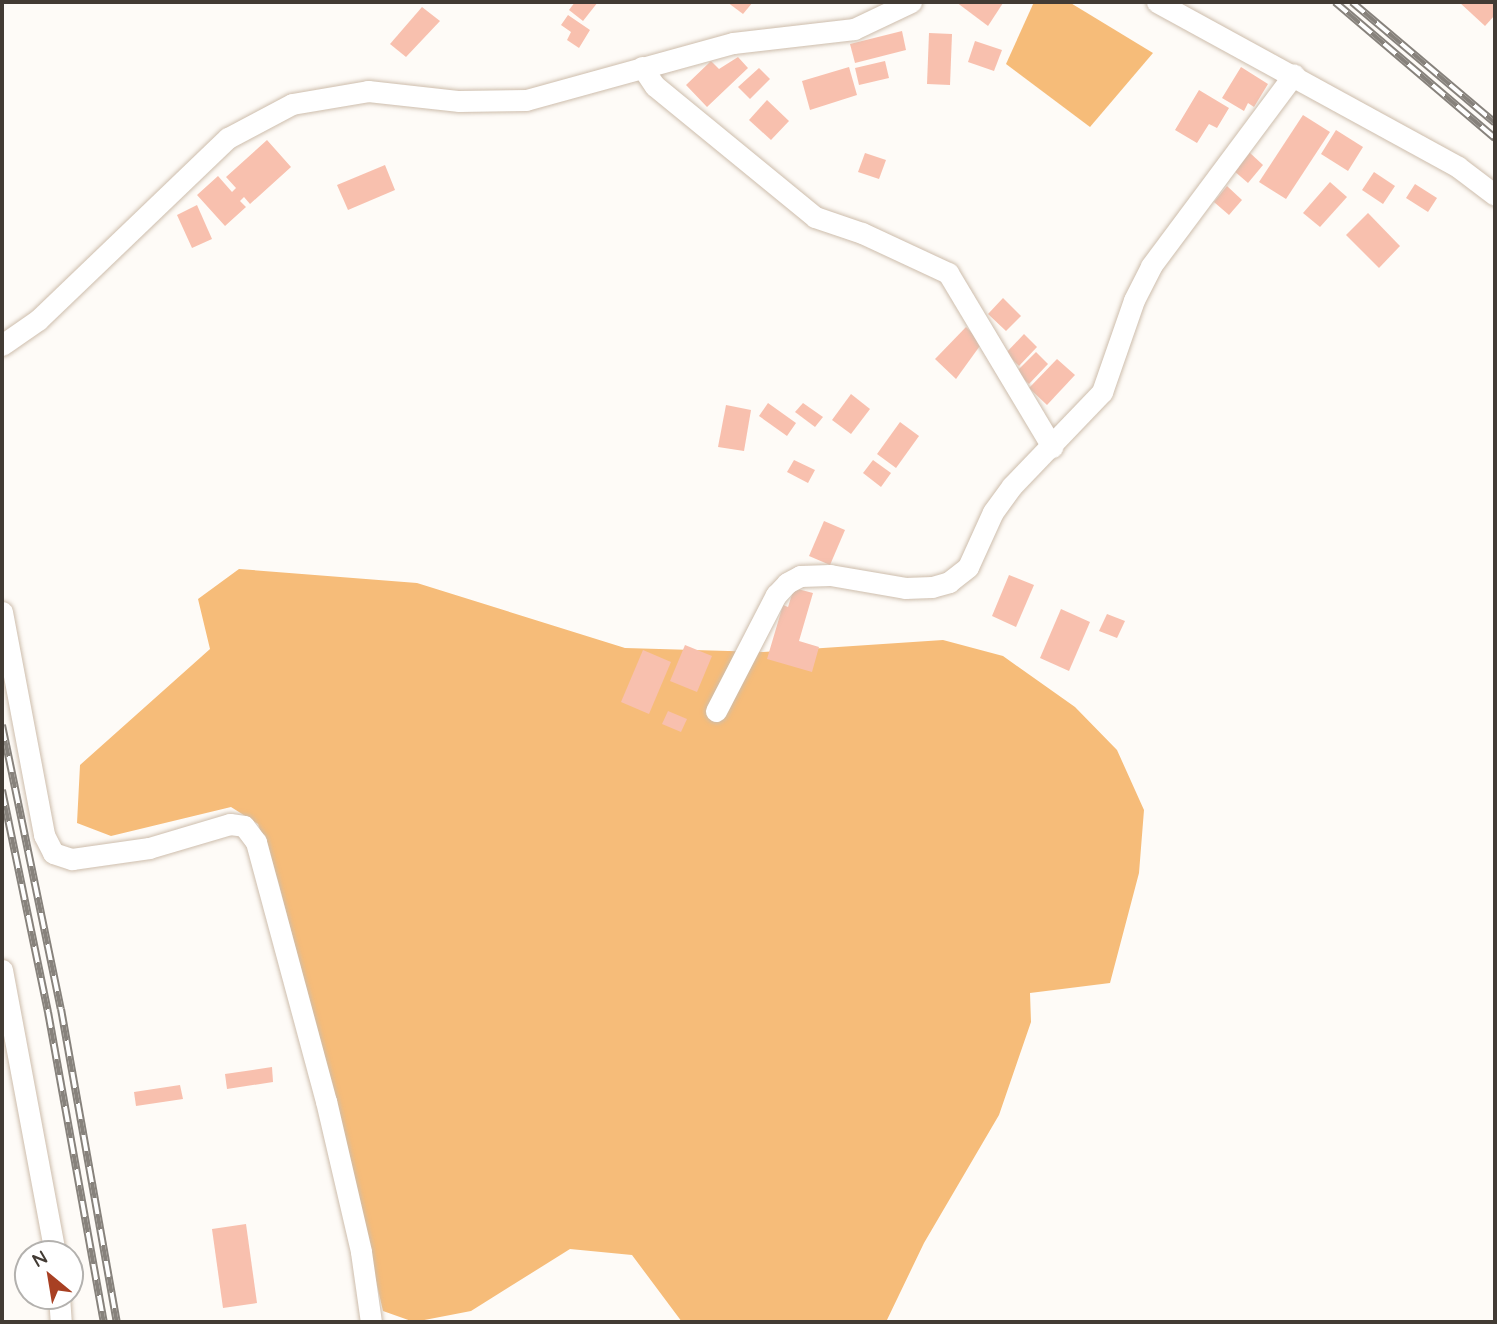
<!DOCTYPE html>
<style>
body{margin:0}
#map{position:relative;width:1497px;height:1324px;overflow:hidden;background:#fefbf7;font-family:Quicksand,sans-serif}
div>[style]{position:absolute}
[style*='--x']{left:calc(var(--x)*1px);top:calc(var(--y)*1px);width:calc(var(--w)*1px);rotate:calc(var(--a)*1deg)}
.green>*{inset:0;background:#f6bc79}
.building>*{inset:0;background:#f8c0ae}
.roads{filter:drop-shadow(0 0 2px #cdbdac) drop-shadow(0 0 2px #cdbdac)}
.minor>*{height:21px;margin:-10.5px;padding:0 10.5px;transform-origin:10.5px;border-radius:10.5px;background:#fff}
.rail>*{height:8px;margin-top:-4px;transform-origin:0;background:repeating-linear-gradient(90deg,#fff 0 16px,#87827c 0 32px);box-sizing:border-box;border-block:2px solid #87827c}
span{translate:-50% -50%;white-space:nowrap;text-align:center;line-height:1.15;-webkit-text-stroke:7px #fff;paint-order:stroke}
.frame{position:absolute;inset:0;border:4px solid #423b34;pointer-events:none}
.north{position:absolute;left:14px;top:1240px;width:70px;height:70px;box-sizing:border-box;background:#fff;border:2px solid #b3b1ae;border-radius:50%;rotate:330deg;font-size:19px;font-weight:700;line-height:28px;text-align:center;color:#423b34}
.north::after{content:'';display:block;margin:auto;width:24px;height:32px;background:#a84023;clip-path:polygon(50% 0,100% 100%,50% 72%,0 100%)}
</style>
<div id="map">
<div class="green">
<div style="clip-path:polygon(1034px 2px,1069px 2px,1153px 53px,1090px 127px,1006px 64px)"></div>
<div style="clip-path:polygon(239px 569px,417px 583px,625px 648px,763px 652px,943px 640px,1003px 656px,1075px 707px,1117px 750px,1144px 810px,1139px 873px,1110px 983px,1030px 993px,1031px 1022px,999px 1115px,924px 1243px,886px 1322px,682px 1322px,632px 1255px,570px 1249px,471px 1311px,414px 1322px,383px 1311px,326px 1065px,278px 881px,258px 824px,231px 807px,111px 836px,77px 823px,80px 765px,210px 649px,198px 599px)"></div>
</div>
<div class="building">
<div style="clip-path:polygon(575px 2px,598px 2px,583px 21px,569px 10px)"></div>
<div style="clip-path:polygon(727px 2px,753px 2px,743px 14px)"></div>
<div style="clip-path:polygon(956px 2px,1000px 2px,1003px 3px,988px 26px)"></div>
<div style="clip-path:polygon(1459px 2px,1495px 2px,1495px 15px,1485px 26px)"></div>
<div style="clip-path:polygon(422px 7px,440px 21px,406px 57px,390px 44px)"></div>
<div style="clip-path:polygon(568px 15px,590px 30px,579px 48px,567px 40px,571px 32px,561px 25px)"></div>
<div style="clip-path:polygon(902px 31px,906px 50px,855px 63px,850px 44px)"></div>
<div style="clip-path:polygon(929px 33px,952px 34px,950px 85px,927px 84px)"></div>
<div style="clip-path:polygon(975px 41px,1002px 50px,994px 71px,968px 62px)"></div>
<div style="clip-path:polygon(738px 57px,748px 68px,707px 107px,686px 85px,711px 61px,719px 69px)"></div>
<div style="clip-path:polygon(885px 61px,889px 78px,859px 85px,855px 68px)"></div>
<div style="clip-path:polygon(849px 67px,857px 95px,810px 110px,802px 81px)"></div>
<div style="clip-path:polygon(1241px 67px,1268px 84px,1254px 107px,1248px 103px,1244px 111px,1222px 98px)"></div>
<div style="clip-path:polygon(759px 68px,770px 79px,750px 99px,738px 87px)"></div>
<div style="clip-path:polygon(1199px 90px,1229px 108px,1217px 128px,1209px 124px,1197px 143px,1175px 130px)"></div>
<div style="clip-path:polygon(767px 100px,789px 121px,771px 140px,749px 120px)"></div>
<div style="clip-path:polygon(1303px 115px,1330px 132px,1286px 199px,1259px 182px)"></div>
<div style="clip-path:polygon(1336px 130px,1363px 147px,1348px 171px,1321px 154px)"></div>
<div style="clip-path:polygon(267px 140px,291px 167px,250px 204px,244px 197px,240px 201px,246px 207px,225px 226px,197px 195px,218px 176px,232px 192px,236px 188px,226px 177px)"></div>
<div style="clip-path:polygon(1249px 152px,1263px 165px,1248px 183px,1233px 170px)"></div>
<div style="clip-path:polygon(865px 153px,886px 160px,879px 179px,858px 172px)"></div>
<div style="clip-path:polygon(385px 165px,395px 190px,348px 210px,337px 185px)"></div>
<div style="clip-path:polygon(1374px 172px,1395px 186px,1383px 204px,1362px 190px)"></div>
<div style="clip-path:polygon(1330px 182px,1347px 197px,1320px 227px,1303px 213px)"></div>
<div style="clip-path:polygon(1415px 184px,1437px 198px,1428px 212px,1406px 198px)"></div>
<div style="clip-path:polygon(1227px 186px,1242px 200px,1229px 215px,1214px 202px)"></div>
<div style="clip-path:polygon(197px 205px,212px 239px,192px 248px,177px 215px)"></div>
<div style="clip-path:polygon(1368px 213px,1400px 246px,1379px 268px,1346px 235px)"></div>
<div style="clip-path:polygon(1003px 298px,1021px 316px,1006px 331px,988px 314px)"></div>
<div style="clip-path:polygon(966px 327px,982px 343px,956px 379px,935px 359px)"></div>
<div style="clip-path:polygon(1024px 334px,1037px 347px,1019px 366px,1006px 353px)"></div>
<div style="clip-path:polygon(1036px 352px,1048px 364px,1029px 384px,1016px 372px)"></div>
<div style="clip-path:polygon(1057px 359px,1075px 375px,1047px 405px,1029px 388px)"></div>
<div style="clip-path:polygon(851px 394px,870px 409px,851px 434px,832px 420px)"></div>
<div style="clip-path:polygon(768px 403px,796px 423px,787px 436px,759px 416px)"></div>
<div style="clip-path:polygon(803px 403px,823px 417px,815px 427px,795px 412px)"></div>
<div style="clip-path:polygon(726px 405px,751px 410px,744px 451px,718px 447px)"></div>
<div style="clip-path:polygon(900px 422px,919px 436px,896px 468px,877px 454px)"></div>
<div style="clip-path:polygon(794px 460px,815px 470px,808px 483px,787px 472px)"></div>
<div style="clip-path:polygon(873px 460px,891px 473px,881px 487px,863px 473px)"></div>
<div style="clip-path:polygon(824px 521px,845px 530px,830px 565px,809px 556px)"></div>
<div style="clip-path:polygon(1009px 575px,1034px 585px,1016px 627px,992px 616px)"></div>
<div style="clip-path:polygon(794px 588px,813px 593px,799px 641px,819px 647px,812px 672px,767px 659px,783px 605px,788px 607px)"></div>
<div style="clip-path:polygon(1061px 609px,1090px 622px,1069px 671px,1040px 658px)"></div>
<div style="clip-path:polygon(1107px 614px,1125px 621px,1117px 638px,1099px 631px)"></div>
<div style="clip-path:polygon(685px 645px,712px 656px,697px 692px,670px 681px)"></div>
<div style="clip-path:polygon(643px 650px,671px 662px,649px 714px,621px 702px)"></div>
<div style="clip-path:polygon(668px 711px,687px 719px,681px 732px,662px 724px)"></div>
<div style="clip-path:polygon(272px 1067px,273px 1082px,227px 1089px,225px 1074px)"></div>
<div style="clip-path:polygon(180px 1085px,183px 1099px,136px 1106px,134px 1092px)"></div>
<div style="clip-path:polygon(246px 1224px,257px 1303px,223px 1308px,212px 1229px)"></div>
</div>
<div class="roads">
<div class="minor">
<div style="--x:1157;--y:2;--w:343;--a:28.7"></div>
<div style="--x:1458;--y:167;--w:46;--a:37.1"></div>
<div style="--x:642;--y:67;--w:23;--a:56"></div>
<div style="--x:655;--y:86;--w:207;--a:39.3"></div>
<div style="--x:815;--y:217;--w:50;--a:18.8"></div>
<div style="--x:862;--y:233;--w:95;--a:24.9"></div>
<div style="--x:948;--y:273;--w:203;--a:59.1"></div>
<div style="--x:2;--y:345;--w:44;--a:-34.8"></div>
<div style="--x:38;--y:320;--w:263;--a:-43.8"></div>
<div style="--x:228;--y:138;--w:72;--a:-28"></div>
<div style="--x:292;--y:104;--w:77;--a:-9.7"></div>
<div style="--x:368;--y:91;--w:92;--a:6.3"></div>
<div style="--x:459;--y:101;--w:67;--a:-0.9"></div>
<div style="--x:526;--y:100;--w:215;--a:-15.4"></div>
<div style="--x:733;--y:43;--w:122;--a:-6.6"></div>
<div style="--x:854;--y:29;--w:63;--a:-25.3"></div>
<div style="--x:2;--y:612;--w:227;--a:79.3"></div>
<div style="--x:44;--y:835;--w:20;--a:63"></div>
<div style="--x:53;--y:853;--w:20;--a:18"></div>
<div style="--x:72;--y:859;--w:78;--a:-8.1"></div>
<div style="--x:149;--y:848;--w:84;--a:-16.5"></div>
<div style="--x:230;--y:824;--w:14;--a:8"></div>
<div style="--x:244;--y:826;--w:20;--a:53"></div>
<div style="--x:256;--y:842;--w:268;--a:74.9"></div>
<div style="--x:326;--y:1101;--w:155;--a:76.9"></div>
<div style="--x:361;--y:1252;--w:71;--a:81.9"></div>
<div style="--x:716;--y:711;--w:131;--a:-62.7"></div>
<div style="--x:776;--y:595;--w:16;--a:-47"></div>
<div style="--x:787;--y:583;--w:15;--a:-28"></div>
<div style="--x:800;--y:576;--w:30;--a:-2"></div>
<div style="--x:830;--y:575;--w:76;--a:9.8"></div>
<div style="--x:905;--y:588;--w:27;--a:-2"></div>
<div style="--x:932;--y:587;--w:18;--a:-16"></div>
<div style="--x:949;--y:582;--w:24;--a:-38"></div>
<div style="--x:968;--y:567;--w:60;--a:-65.6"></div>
<div style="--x:993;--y:512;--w:32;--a:-54"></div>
<div style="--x:1012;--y:486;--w:130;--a:-46.2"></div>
<div style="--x:1102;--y:392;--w:97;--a:-70.8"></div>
<div style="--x:1134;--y:300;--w:38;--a:-63"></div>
<div style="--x:1151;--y:266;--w:239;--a:-53.3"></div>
<div style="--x:2;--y:970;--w:289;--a:79.4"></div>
<div style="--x:59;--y:1296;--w:26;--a:86"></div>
</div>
</div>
<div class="rail">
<div style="--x:1335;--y:2;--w:210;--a:40.4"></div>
<div style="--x:1352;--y:2;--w:187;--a:40.2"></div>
<div style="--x:2;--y:725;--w:290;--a:78.3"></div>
<div style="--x:61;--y:1009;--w:318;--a:79.9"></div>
<div style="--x:2;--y:790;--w:227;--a:78.3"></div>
<div style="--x:48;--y:1012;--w:315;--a:79.8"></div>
</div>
<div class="frame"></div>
<div class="north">N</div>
</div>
